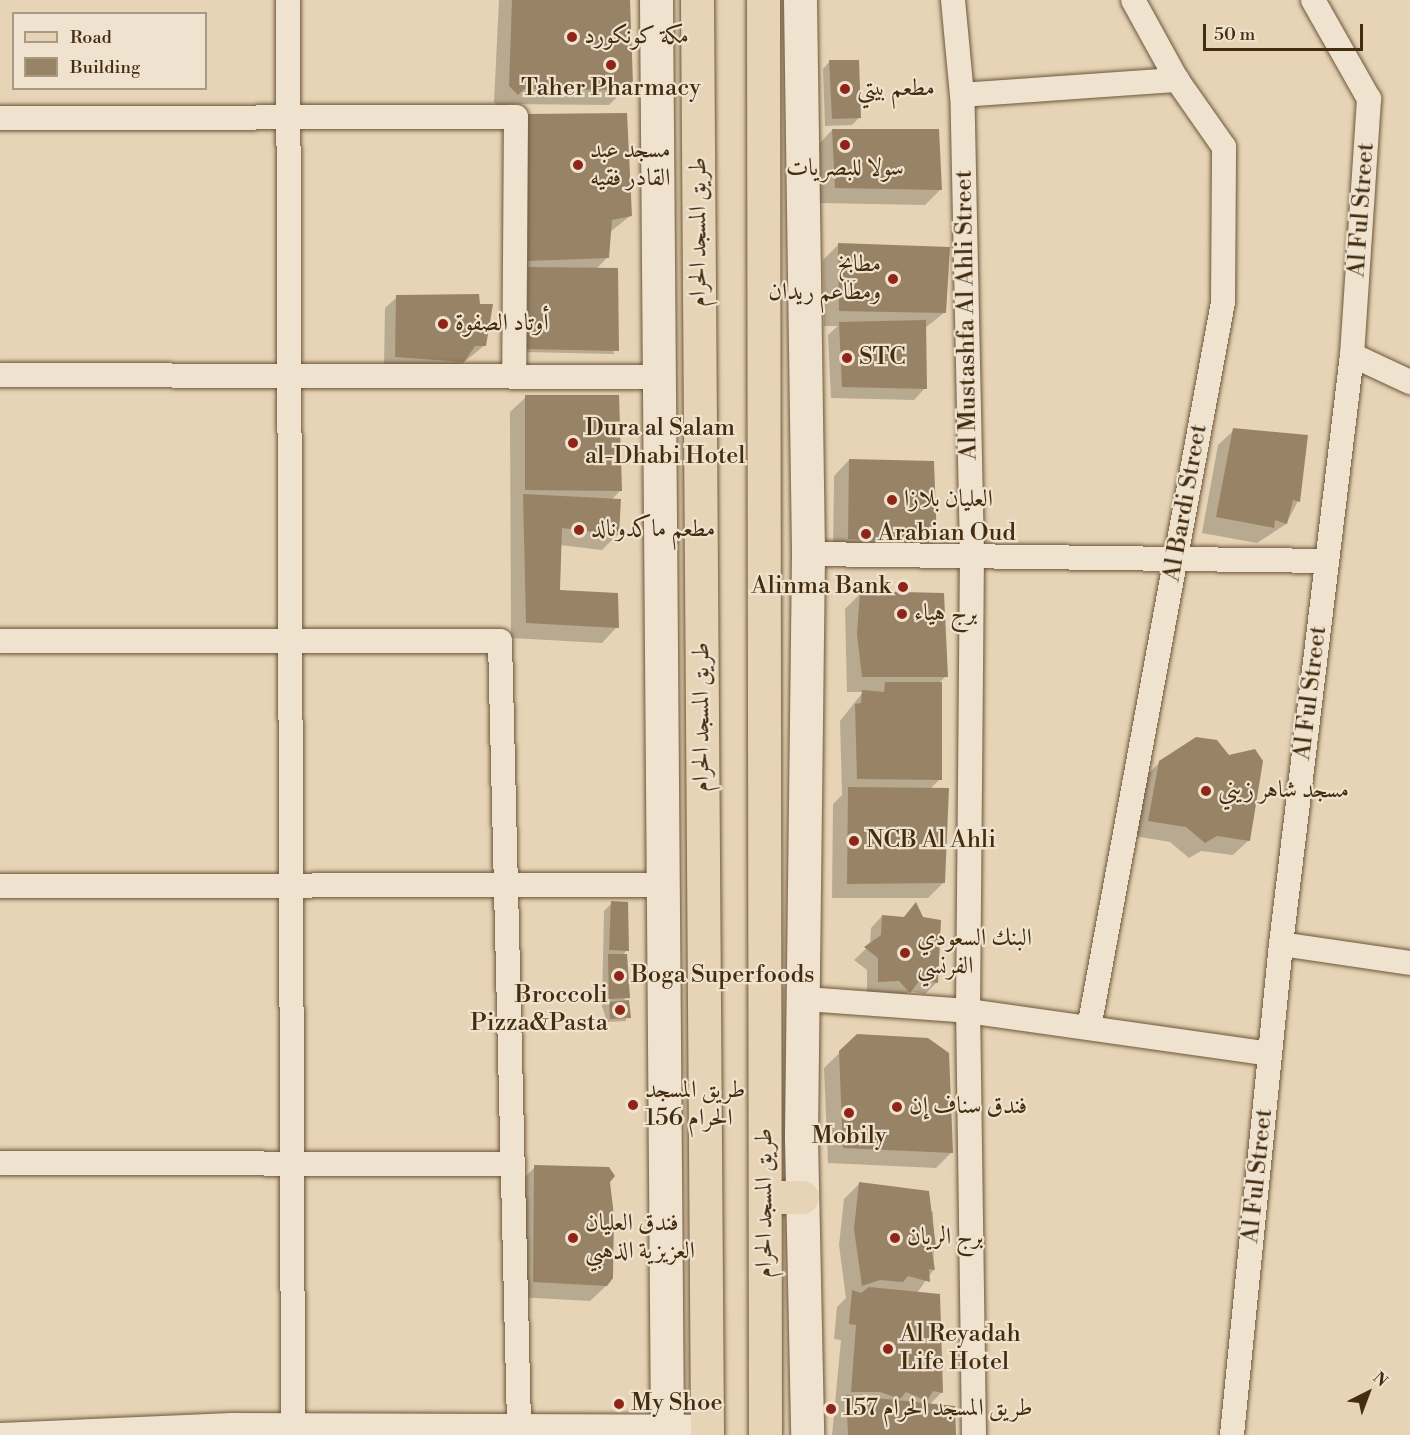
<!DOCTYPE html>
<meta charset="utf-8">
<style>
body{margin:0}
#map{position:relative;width:1410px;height:1435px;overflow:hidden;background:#e7d4b6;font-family:"Libre Bodoni",Amiri,serif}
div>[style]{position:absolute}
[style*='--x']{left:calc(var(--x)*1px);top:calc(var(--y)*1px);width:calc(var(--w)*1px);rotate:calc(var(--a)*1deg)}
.shadow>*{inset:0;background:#0003}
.building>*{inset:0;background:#998366}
.roads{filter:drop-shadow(0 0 2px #6d5639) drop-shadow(0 0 2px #6d5639)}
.street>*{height:24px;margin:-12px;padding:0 12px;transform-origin:12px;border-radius:12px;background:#efe3d0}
.secondary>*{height:33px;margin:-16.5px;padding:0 16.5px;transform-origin:16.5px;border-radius:16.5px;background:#efe3d0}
.primary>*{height:33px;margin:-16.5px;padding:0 16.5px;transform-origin:16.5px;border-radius:16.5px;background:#e7d4b6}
.dots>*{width:16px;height:16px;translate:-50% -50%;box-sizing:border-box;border:3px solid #efe3d0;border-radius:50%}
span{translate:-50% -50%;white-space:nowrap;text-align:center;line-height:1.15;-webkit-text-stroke:4.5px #efe3d0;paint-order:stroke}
.poi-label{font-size:24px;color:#442c0f}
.left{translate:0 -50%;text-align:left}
.right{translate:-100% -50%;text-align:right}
.street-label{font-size:24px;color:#442c0f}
.legend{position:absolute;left:12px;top:12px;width:195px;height:78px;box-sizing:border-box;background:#efe3d0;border:2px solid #ab9a83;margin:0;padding:8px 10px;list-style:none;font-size:18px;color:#442c0f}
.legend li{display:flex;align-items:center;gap:12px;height:30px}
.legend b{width:30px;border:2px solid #ab9a83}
.north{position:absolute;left:1338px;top:1363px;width:60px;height:60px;-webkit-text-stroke:4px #efe3d0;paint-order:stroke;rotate:42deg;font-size:16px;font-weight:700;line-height:24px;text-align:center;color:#442c0f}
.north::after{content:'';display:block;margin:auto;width:21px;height:27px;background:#442c0f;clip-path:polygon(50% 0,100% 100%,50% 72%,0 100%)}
.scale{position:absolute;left:1203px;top:24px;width:160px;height:27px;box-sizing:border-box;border:3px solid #442c0f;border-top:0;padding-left:8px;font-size:18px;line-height:21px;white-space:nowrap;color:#442c0f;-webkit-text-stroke:4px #efe3d0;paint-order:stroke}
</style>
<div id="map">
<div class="shadow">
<div style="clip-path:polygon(499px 0,629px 0,631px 83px,609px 105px,507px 104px,501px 109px,494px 102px)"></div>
<div style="clip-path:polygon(830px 61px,859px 118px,852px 125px,825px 126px,823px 69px)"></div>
<div style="clip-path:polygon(832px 130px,940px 190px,925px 205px,820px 203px,817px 146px)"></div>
<div style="clip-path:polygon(512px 131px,630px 216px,610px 232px,607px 258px,596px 269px,614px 354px,524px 352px)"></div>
<div style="clip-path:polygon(838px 245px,945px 312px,925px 328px,925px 388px,914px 400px,831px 398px,828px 335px,838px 326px,824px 326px,823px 260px)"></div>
<div style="clip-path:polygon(397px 297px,491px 305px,485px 345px,451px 373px,384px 368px,385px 308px)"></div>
<div style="clip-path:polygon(526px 397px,621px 490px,611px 500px,618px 534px,602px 550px,560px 545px,558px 591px,617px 627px,602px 643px,511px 638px,510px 412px)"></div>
<div style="clip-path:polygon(1234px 430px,1298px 501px,1286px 524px,1257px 543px,1202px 533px,1218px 445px)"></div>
<div style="clip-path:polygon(849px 460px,935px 541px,920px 557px,833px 554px,834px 476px)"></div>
<div style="clip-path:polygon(861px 593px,946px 676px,938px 684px,940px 779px,930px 789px,944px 882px,928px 898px,832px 898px,833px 804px,842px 795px,840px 721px,863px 692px,847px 692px,845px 609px)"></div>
<div style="clip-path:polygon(1228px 757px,1249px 840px,1233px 855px,1201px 851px,1189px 858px,1170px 842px,1134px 836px,1144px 778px,1160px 762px)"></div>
<div style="clip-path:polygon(612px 903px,627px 950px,622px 956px,626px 1021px,607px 1022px,602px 1006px,604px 911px)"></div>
<div style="clip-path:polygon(915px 905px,936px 983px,925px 994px,909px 991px,897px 1003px,887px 992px,867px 993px,867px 970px,854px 960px,870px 945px,871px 928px,882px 916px,902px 919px)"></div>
<div style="clip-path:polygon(857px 1036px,952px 1152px,936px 1168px,828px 1163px,824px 1068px)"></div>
<div style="clip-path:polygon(535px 1167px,608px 1181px,606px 1286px,590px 1301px,518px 1297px,519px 1183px)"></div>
<div style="clip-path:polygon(859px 1184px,933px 1212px,934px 1269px,917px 1293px,942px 1392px,929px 1405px,955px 1435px,832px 1435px,841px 1340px,834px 1339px,837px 1307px,846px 1298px,839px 1245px,844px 1199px)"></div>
</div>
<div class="building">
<div style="clip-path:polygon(512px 0,630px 0,633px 84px,626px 90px,524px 89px,518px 95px,509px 86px)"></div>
<div style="clip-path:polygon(829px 60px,859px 60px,861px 118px,832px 119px)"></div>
<div style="clip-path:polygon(627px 113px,632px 216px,612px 220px,609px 258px,528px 261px,527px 114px)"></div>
<div style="clip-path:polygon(832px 129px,939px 129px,942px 190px,835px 188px)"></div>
<div style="clip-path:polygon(838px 243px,950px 247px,946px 313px,839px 311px)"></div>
<div style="clip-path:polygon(528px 267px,618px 268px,619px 351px,527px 349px)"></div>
<div style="clip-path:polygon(479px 294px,480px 304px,493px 304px,486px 346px,475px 346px,464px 362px,395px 357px,396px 295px)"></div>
<div style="clip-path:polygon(926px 320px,927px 389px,842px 387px,839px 322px)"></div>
<div style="clip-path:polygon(525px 395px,619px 395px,622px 491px,525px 490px)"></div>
<div style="clip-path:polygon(1233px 428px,1308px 435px,1300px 502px,1293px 500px,1287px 524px,1275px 520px,1274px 528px,1216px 517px)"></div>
<div style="clip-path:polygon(849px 459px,934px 461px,937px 542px,848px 539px)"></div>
<div style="clip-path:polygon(523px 494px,621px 499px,619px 535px,562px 528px,560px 590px,618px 593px,619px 628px,526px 623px)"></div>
<div style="clip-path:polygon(860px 591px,944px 593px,948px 677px,862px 677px,857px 634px)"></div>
<div style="clip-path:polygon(885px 682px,942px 682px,942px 780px,857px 779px,855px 704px,861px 703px,862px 690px,884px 692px)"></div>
<div style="clip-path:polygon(1196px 737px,1217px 740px,1229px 755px,1255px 749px,1263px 761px,1250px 841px,1217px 836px,1205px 843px,1186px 827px,1148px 821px,1159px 761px)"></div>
<div style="clip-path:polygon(848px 787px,949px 788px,945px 883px,847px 884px)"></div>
<div style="clip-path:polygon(611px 901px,628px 902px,629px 951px,609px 950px)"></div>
<div style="clip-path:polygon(916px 902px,923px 917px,941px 920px,938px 983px,920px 980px,910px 993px,899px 981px,878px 982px,878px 958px,864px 947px,881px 935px,882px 915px,904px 917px)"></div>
<div style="clip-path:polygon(608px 954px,627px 954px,630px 998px,609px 999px)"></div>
<div style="clip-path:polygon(629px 1000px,631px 1018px,610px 1019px,609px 1002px)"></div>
<div style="clip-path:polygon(857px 1034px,928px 1038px,949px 1053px,953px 1153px,843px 1148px,839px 1051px)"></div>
<div style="clip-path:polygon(534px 1165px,609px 1167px,615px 1176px,610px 1182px,614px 1216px,613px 1278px,607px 1286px,533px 1282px)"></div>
<div style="clip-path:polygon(859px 1182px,929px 1191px,936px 1247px,931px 1247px,935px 1270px,929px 1269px,930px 1282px,908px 1276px,903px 1282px,880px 1280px,862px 1286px,854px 1229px)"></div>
<div style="clip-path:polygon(869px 1287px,940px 1294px,943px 1393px,933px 1391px,927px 1401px,906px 1392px,900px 1399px,880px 1392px,851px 1392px,856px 1325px,849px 1324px,852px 1290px,861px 1293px)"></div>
<div style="clip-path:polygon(846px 1395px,955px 1406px,956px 1435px,848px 1435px)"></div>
</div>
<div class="roads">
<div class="street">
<div style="--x:288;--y:0;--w:1435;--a:89.8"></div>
<div style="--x:953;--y:0;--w:95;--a:84.6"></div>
<div style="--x:0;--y:118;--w:516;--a:-0.11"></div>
<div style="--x:516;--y:117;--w:259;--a:90.4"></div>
<div style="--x:1352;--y:355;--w:64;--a:25"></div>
<div style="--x:0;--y:375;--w:659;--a:0.17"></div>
<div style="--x:808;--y:554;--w:519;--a:0.77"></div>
<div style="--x:0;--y:641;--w:500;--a:0"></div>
<div style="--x:500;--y:641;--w:785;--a:88.61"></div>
<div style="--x:0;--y:886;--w:666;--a:-0.09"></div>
<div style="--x:1281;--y:944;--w:130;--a:8.4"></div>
<div style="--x:806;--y:999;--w:162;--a:4.2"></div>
<div style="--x:968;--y:1011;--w:305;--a:8.1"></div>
<div style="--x:1089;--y:1028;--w:738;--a:-79.54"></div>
<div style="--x:1223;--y:302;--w:155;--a:-89.6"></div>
<div style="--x:1224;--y:147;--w:82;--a:-125"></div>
<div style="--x:1177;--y:80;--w:91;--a:-118.8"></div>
<div style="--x:0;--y:1163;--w:512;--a:0.11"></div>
<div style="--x:0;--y:1435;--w:232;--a:-2.5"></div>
<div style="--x:232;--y:1425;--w:475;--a:0.2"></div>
<div style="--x:974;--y:1435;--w:424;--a:-90.8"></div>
<div style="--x:968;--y:1011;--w:457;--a:-89.5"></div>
<div style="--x:972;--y:554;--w:459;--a:-91.2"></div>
<div style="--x:962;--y:95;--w:216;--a:-4"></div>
<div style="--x:1232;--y:1435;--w:493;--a:-84.3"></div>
<div style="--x:1281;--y:944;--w:593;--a:-83.13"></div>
<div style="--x:1352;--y:355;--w:257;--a:-86.2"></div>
<div style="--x:1369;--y:99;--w:114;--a:-119.5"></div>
</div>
<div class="secondary">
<div style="--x:656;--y:0;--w:1435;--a:89.56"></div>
<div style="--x:800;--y:0;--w:554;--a:89.17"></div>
<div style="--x:808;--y:554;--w:584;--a:90.69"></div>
<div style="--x:801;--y:1138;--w:297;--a:88.8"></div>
</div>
<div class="primary">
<div style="--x:697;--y:0;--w:1435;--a:89.6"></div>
<div style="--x:763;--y:0;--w:1435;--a:89.92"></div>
<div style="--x:765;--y:1197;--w:37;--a:0"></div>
</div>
</div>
<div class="dots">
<div style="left:572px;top:37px;background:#8f2418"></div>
<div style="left:611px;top:65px;background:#8f2418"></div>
<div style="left:845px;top:89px;background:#8f2418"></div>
<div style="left:845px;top:145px;background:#8f2418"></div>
<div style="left:578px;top:165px;background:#8f2418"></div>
<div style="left:893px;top:279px;background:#8f2418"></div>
<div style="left:443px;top:324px;background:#8f2418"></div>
<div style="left:847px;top:358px;background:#8f2418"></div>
<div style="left:573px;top:443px;background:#8f2418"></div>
<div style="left:892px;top:500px;background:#8f2418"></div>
<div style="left:579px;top:530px;background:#8f2418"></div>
<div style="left:866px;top:534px;background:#8f2418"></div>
<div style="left:903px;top:587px;background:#8f2418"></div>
<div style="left:902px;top:614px;background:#8f2418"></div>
<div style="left:1206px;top:791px;background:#8f2418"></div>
<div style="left:854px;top:841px;background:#8f2418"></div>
<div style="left:905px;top:953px;background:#8f2418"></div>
<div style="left:619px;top:976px;background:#8f2418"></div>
<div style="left:620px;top:1010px;background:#8f2418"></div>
<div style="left:633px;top:1105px;background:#8f2418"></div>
<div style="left:897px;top:1107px;background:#8f2418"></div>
<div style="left:849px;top:1113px;background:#8f2418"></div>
<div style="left:573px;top:1238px;background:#8f2418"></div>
<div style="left:895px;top:1238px;background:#8f2418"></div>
<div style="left:888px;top:1349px;background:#8f2418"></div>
<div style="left:619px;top:1404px;background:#8f2418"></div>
<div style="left:831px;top:1409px;background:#8f2418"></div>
</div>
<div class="poi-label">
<span class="left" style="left:584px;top:37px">مكة كونكورد</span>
<span style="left:611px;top:89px">Taher Pharmacy</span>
<span class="left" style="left:857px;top:89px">مطعم بيتي</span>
<span class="left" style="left:590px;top:165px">مسجد عبد<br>القادر فقيه</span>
<span style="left:845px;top:169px">سولا للبصريات</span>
<span class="right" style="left:881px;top:279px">مطابخ<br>ومطاعم ريدان</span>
<span class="left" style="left:455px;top:324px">أوتاد الصفوة</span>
<span class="left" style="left:859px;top:358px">STC</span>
<span class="left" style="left:585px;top:443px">Dura al Salam<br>al-Dhabi Hotel</span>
<span class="left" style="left:904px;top:500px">العليان بلازا</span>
<span class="left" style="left:591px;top:530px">مطعم ماكدونالد</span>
<span class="left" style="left:878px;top:534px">Arabian Oud</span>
<span class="right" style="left:891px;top:587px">Alinma Bank</span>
<span class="left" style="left:914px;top:614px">برج هياء</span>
<span class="left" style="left:1218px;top:791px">مسجد شاهر زيني</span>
<span class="left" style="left:866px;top:841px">NCB Al Ahli</span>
<span class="left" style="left:917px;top:953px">البنك السعودي<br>الفرنسي</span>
<span class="left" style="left:631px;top:976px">Boga Superfoods</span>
<span class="right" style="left:608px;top:1010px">Broccoli<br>Pizza&amp;Pasta</span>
<span class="left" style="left:645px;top:1105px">طريق المسجد<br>الحرام 156</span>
<span class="left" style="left:909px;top:1107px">فندق سناف إن</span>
<span style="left:849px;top:1137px">Mobily</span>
<span class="left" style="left:585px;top:1238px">فندق العليان<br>العزيزية الذهبي</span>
<span class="left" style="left:907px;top:1238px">برج الريان</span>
<span class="left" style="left:900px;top:1349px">Al Reyadah<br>Life Hotel</span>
<span class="left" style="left:631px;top:1404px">My Shoe</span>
<span class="left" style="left:843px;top:1409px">طريق المسجد الحرام 157</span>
</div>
<div class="street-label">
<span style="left:1362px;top:210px;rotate:-86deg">Al Ful Street</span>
<span style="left:699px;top:232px;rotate:-90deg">طريق المسجد الحرام</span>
<span style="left:967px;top:315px;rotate:-91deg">Al Mustashfa Al Ahli Street</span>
<span style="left:1186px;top:503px;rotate:-80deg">Al Bardi Street</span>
<span style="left:1311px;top:693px;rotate:-83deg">Al Ful Street</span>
<span style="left:702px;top:717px;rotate:-90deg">طريق المسجد الحرام</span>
<span style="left:1258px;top:1176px;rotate:-84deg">Al Ful Street</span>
<span style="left:765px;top:1203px;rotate:-90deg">طريق المسجد الحرام</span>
</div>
<ul class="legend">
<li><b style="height:8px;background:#e7d4b6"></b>Road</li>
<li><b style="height:16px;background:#998366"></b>Building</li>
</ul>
<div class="north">N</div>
<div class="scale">50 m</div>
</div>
